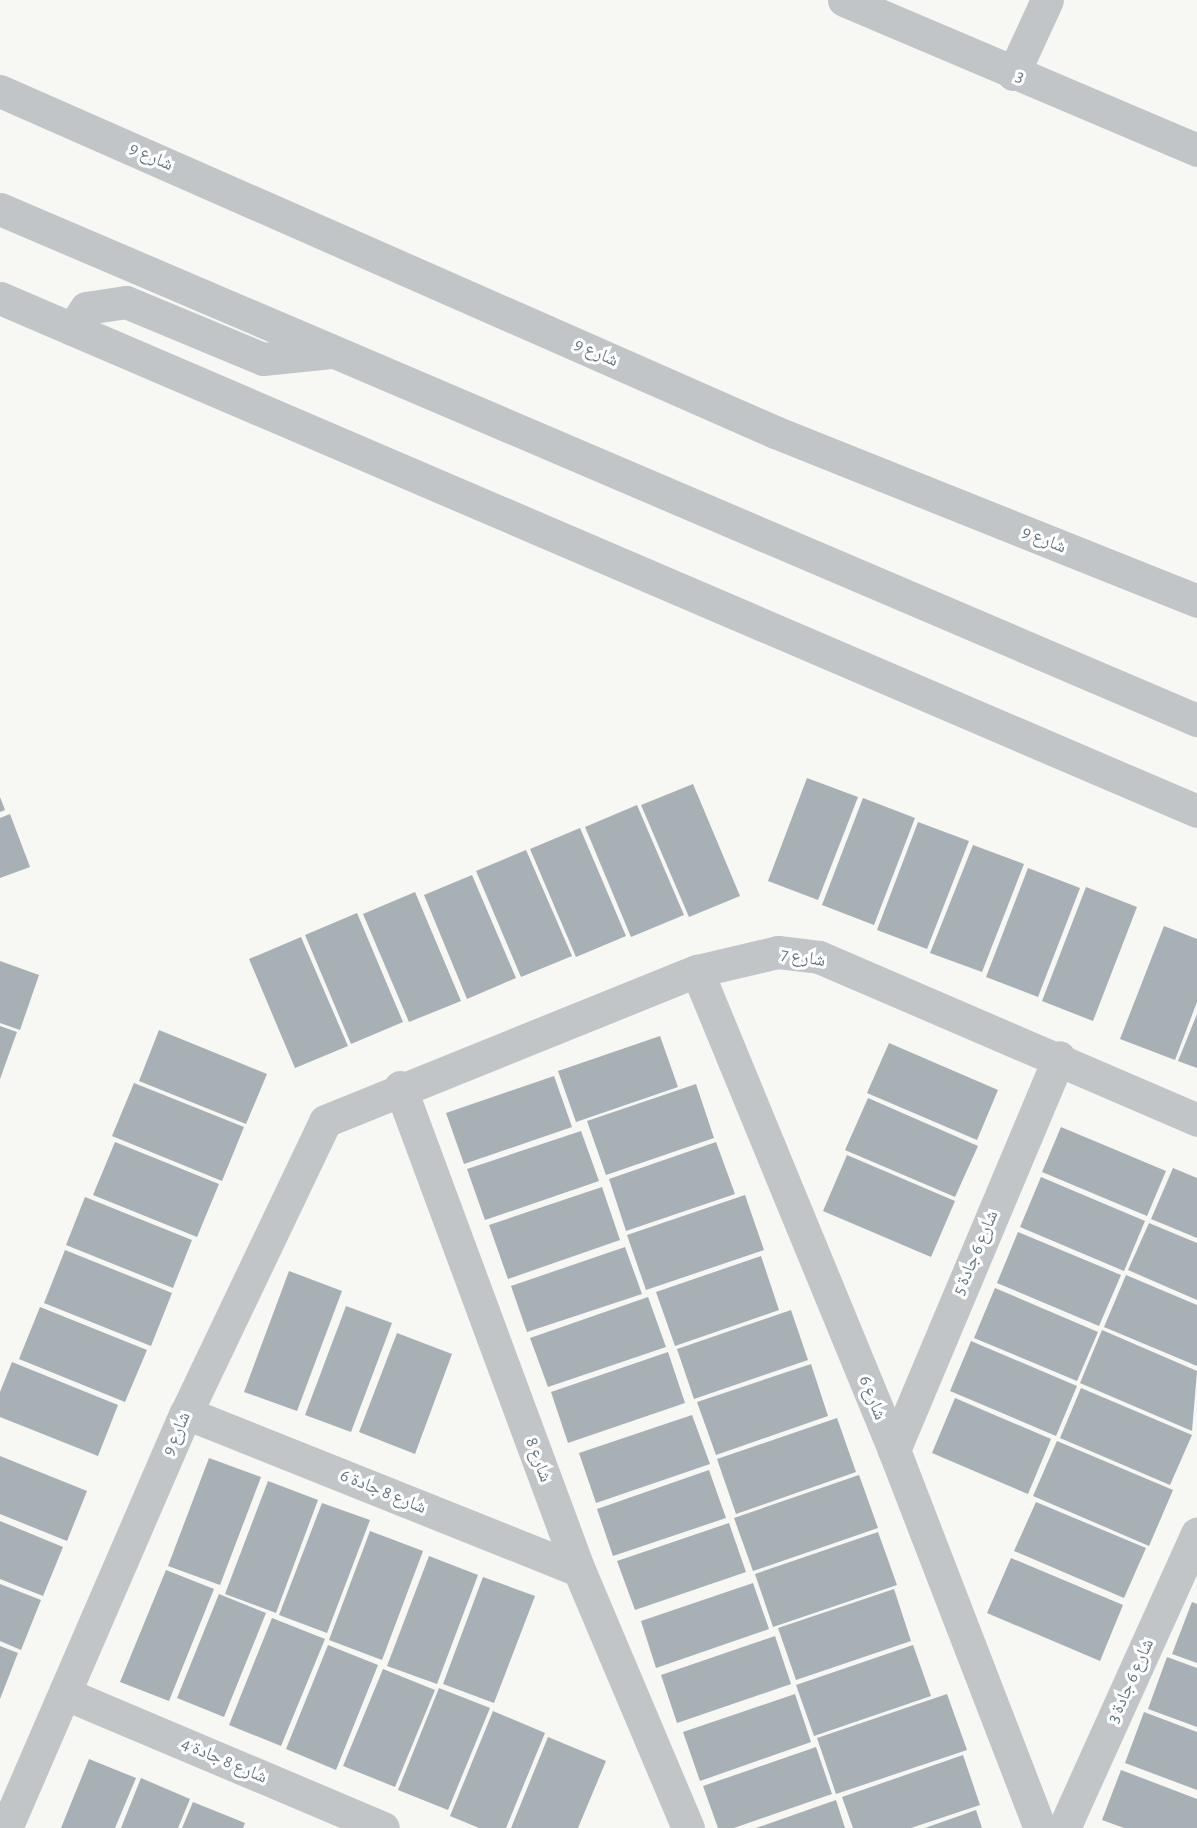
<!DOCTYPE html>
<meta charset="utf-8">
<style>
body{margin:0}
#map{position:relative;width:1197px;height:1828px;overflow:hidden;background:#f7f7f4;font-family:"Alegreya Sans","Noto Naskh Arabic",sans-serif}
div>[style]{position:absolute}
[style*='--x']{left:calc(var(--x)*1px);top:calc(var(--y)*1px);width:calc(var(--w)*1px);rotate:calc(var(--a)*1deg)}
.building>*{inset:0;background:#a7b0b5}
.minor>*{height:33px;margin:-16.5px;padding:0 16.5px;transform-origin:16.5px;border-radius:16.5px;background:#c1c5c8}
span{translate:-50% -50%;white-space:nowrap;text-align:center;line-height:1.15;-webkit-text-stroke:6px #fff;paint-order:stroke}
.street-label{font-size:18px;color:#677884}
</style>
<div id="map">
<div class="building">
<div style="clip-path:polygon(807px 778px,858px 797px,818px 900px,768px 881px)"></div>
<div style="clip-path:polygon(693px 784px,740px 896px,689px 917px,641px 805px)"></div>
<div style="clip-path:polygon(0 797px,5px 810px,0 812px)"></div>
<div style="clip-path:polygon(863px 798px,915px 818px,874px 925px,822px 905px)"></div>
<div style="clip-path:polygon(637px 805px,684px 915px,631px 937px,585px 827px)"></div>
<div style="clip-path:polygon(10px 814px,30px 867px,0 878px,0 818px)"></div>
<div style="clip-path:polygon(918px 822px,969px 841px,927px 949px,877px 930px)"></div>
<div style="clip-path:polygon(580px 828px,626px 936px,576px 957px,530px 849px)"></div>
<div style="clip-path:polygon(973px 845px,1024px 864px,982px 972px,930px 953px)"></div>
<div style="clip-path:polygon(526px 850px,572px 956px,521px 977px,476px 871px)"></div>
<div style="clip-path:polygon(1028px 868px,1080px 888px,1038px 997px,986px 977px)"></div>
<div style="clip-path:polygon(472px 875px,516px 978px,467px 999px,424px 895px)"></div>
<div style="clip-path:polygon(1086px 887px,1137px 907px,1093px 1021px,1042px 1001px)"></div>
<div style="clip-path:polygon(415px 892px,461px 1001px,409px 1022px,363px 914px)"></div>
<div style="clip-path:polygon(357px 913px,403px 1022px,351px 1044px,305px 935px)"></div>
<div style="clip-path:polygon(1164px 926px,1197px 939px,1197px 1002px,1175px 1060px,1120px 1039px)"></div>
<div style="clip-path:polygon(301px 937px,348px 1046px,295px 1068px,249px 959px)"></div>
<div style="clip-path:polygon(0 961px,39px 975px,20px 1030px,0 1023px)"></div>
<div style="clip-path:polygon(1197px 1014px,1197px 1068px,1178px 1061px)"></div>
<div style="clip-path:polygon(0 1026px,17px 1032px,0 1079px)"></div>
<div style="clip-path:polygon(159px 1030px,267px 1074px,246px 1124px,139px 1081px)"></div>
<div style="clip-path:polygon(660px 1036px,678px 1087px,576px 1122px,558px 1071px)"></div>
<div style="clip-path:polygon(889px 1043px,998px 1090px,977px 1140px,867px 1093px)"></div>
<div style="clip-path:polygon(554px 1076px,572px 1127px,464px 1164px,446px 1113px)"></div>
<div style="clip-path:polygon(134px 1083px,244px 1127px,222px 1181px,112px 1136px)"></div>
<div style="clip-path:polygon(696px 1084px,714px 1138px,606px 1175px,587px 1121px)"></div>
<div style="clip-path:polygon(868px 1098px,978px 1146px,955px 1197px,845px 1150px)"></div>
<div style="clip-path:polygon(1061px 1127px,1166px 1171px,1147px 1216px,1042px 1172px)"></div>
<div style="clip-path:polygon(581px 1131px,599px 1181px,485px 1220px,467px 1169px)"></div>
<div style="clip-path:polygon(115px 1142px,219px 1184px,197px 1237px,93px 1195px)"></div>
<div style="clip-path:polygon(716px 1142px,735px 1194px,626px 1231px,609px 1179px)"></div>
<div style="clip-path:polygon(847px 1155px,955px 1201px,931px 1257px,823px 1211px)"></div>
<div style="clip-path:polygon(1173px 1168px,1197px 1178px,1197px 1238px,1151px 1219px)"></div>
<div style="clip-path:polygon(1041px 1177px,1145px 1221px,1124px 1271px,1020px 1227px)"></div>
<div style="clip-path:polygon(602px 1187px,620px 1240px,508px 1279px,489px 1225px)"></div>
<div style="clip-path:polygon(745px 1195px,764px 1250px,646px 1290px,627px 1235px)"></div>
<div style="clip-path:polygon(85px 1197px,192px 1240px,173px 1288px,66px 1245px)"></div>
<div style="clip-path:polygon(1149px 1223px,1197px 1243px,1197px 1300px,1128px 1270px)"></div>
<div style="clip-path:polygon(1018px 1232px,1121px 1275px,1099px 1326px,997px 1283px)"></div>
<div style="clip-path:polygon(625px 1247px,642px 1294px,527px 1332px,511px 1286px)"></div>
<div style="clip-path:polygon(65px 1250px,172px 1293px,151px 1346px,44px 1303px)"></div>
<div style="clip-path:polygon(761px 1256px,779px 1310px,675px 1346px,656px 1292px)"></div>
<div style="clip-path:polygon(289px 1271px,342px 1291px,297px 1411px,244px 1392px)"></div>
<div style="clip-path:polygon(1126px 1275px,1197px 1305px,1197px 1366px,1104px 1327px)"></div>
<div style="clip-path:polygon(995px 1288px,1098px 1332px,1077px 1381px,974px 1338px)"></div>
<div style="clip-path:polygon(648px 1297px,666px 1347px,548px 1387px,530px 1338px)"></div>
<div style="clip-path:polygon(346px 1306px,392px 1323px,351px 1432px,305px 1415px)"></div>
<div style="clip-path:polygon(40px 1307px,147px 1350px,125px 1402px,19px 1359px)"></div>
<div style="clip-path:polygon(791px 1310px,808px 1360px,694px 1399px,677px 1349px)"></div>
<div style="clip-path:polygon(1102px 1330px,1197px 1371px,1192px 1431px,1080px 1383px)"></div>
<div style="clip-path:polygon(397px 1333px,452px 1354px,415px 1454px,359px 1432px)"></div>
<div style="clip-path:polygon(971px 1341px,1077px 1386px,1056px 1436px,950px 1391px)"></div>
<div style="clip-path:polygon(668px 1352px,685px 1403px,568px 1443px,551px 1392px)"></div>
<div style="clip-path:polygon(12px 1362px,118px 1405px,98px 1456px,0 1417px,0 1392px)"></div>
<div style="clip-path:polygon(811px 1364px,828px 1416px,716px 1455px,697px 1402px)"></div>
<div style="clip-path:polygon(1081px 1388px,1192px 1435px,1170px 1485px,1060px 1438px)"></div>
<div style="clip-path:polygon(955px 1398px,1051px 1439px,1028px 1494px,932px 1453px)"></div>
<div style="clip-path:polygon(692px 1415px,710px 1464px,596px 1503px,579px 1453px)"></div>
<div style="clip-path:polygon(837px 1418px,856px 1472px,736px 1514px,717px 1459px)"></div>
<div style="clip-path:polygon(1057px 1441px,1173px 1490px,1149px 1546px,1033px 1496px)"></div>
<div style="clip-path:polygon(0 1456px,87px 1491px,67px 1541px,0 1514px)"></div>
<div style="clip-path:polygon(209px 1458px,261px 1477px,220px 1585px,168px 1566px)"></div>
<div style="clip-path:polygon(709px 1470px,726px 1518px,613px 1556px,597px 1509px)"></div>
<div style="clip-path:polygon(859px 1475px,878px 1528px,753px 1571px,734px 1518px)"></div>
<div style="clip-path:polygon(268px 1481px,318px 1500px,276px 1613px,225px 1594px)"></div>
<div style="clip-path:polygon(1036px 1502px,1146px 1548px,1124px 1598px,1014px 1551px)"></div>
<div style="clip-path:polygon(322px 1503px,370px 1520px,327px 1633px,279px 1615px)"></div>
<div style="clip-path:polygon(0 1521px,63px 1547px,43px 1596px,0 1579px)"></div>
<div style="clip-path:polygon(729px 1523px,746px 1572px,635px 1610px,617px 1561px)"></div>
<div style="clip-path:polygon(370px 1531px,423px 1551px,382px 1660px,329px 1640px)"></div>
<div style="clip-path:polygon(878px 1532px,897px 1585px,773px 1627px,755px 1574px)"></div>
<div style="clip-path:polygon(429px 1556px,478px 1575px,437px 1684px,387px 1666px)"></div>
<div style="clip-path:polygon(1011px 1558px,1123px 1605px,1100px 1661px,987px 1613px)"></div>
<div style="clip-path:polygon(166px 1570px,214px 1589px,169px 1701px,120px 1682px)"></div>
<div style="clip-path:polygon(483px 1577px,535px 1596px,494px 1703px,443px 1684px)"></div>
<div style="clip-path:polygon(753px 1583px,769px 1629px,656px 1668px,641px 1621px)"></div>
<div style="clip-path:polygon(0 1584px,41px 1600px,21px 1650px,0 1641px)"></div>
<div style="clip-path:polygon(894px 1589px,911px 1641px,796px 1680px,778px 1628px)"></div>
<div style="clip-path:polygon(219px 1594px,266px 1613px,224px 1717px,177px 1698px)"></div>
<div style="clip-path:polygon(1192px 1602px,1197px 1604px,1197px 1663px,1172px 1654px)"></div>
<div style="clip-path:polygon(272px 1618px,325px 1639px,281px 1746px,229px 1725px)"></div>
<div style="clip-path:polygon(775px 1636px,791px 1684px,677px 1723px,661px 1675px)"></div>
<div style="clip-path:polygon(328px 1645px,378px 1665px,336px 1770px,286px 1749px)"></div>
<div style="clip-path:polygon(913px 1645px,931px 1696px,814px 1736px,796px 1685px)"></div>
<div style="clip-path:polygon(0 1646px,18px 1653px,0 1699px)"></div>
<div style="clip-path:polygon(1167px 1657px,1197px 1668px,1197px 1727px,1148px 1709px)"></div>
<div style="clip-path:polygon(383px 1669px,435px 1690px,395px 1787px,343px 1766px)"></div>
<div style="clip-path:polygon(439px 1688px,490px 1708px,448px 1810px,398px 1790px)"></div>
<div style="clip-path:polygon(795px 1694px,811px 1742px,700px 1781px,683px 1732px)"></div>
<div style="clip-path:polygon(947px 1694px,967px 1750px,836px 1794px,817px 1738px)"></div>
<div style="clip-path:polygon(493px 1711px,545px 1733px,506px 1828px,479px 1828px,450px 1816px)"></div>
<div style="clip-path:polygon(1144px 1712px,1197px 1732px,1197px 1790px,1125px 1763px)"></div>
<div style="clip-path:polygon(548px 1737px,606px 1761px,578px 1828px,511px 1828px)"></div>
<div style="clip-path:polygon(816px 1747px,832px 1794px,734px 1828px,718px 1828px,703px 1786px)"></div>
<div style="clip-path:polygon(963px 1755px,980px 1805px,911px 1828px,853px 1828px,842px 1797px)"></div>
<div style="clip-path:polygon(89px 1759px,136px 1778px,115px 1828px,61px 1828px)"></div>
<div style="clip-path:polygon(1121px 1770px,1197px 1799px,1197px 1828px,1124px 1828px,1102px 1820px)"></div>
<div style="clip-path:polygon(141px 1778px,190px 1799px,178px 1828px,121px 1828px)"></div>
<div style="clip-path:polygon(836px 1800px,845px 1828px,756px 1828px)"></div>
<div style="clip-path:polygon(193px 1802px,245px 1823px,243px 1828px,182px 1828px)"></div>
<div style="clip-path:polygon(976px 1810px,982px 1828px,925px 1828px)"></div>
</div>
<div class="minor">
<div style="--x:844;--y:0;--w:384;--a:23"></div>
<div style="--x:1013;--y:74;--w:81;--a:-65.3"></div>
<div style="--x:0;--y:91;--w:847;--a:23.75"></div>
<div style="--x:775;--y:432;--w:455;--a:21.8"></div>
<div style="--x:0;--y:209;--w:1302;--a:23.12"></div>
<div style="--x:0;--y:298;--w:1302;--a:23.2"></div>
<div style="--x:72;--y:329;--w:25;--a:-56"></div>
<div style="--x:86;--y:308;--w:40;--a:-8.5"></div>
<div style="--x:126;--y:302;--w:148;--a:22.6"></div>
<div style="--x:263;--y:359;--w:68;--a:-5.9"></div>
<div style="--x:697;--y:971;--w:518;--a:67.64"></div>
<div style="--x:894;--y:1450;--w:405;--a:68.9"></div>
<div style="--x:400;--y:1087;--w:515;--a:69.67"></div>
<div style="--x:579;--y:1570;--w:280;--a:67.1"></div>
<div style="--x:186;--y:1413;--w:423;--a:21.8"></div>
<div style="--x:894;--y:1450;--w:426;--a:-67.2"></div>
<div style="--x:66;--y:1694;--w:344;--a:22.9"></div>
<div style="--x:6;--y:1828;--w:452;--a:-66.6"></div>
<div style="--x:186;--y:1413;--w:323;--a:-64.5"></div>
<div style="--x:325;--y:1121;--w:401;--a:-22"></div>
<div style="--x:697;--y:971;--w:83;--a:-13.2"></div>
<div style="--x:778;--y:952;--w:41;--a:7"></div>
<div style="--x:819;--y:957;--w:412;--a:23.3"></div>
<div style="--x:1064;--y:1828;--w:323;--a:-65.7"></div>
</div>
<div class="street-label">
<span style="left:1020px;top:77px;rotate:23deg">3</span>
<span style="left:151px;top:157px;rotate:24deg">شارع 9</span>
<span style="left:596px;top:353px;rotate:24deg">شارع 9</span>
<span style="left:1044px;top:540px;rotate:22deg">شارع 9</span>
<span style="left:803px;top:958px;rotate:9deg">شارع 7</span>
<span style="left:976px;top:1253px;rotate:-67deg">شارع 6 جادة 5</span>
<span style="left:872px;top:1398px;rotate:68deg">شارع 6</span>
<span style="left:177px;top:1434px;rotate:-67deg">شارع 9</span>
<span style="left:538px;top:1460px;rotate:70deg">شارع 8</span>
<span style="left:383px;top:1492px;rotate:22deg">شارع 8 جادة 6</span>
<span style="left:1131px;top:1681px;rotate:-66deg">شارع 6 جادة 3</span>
<span style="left:224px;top:1761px;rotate:23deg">شارع 8 جادة 4</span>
</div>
</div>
